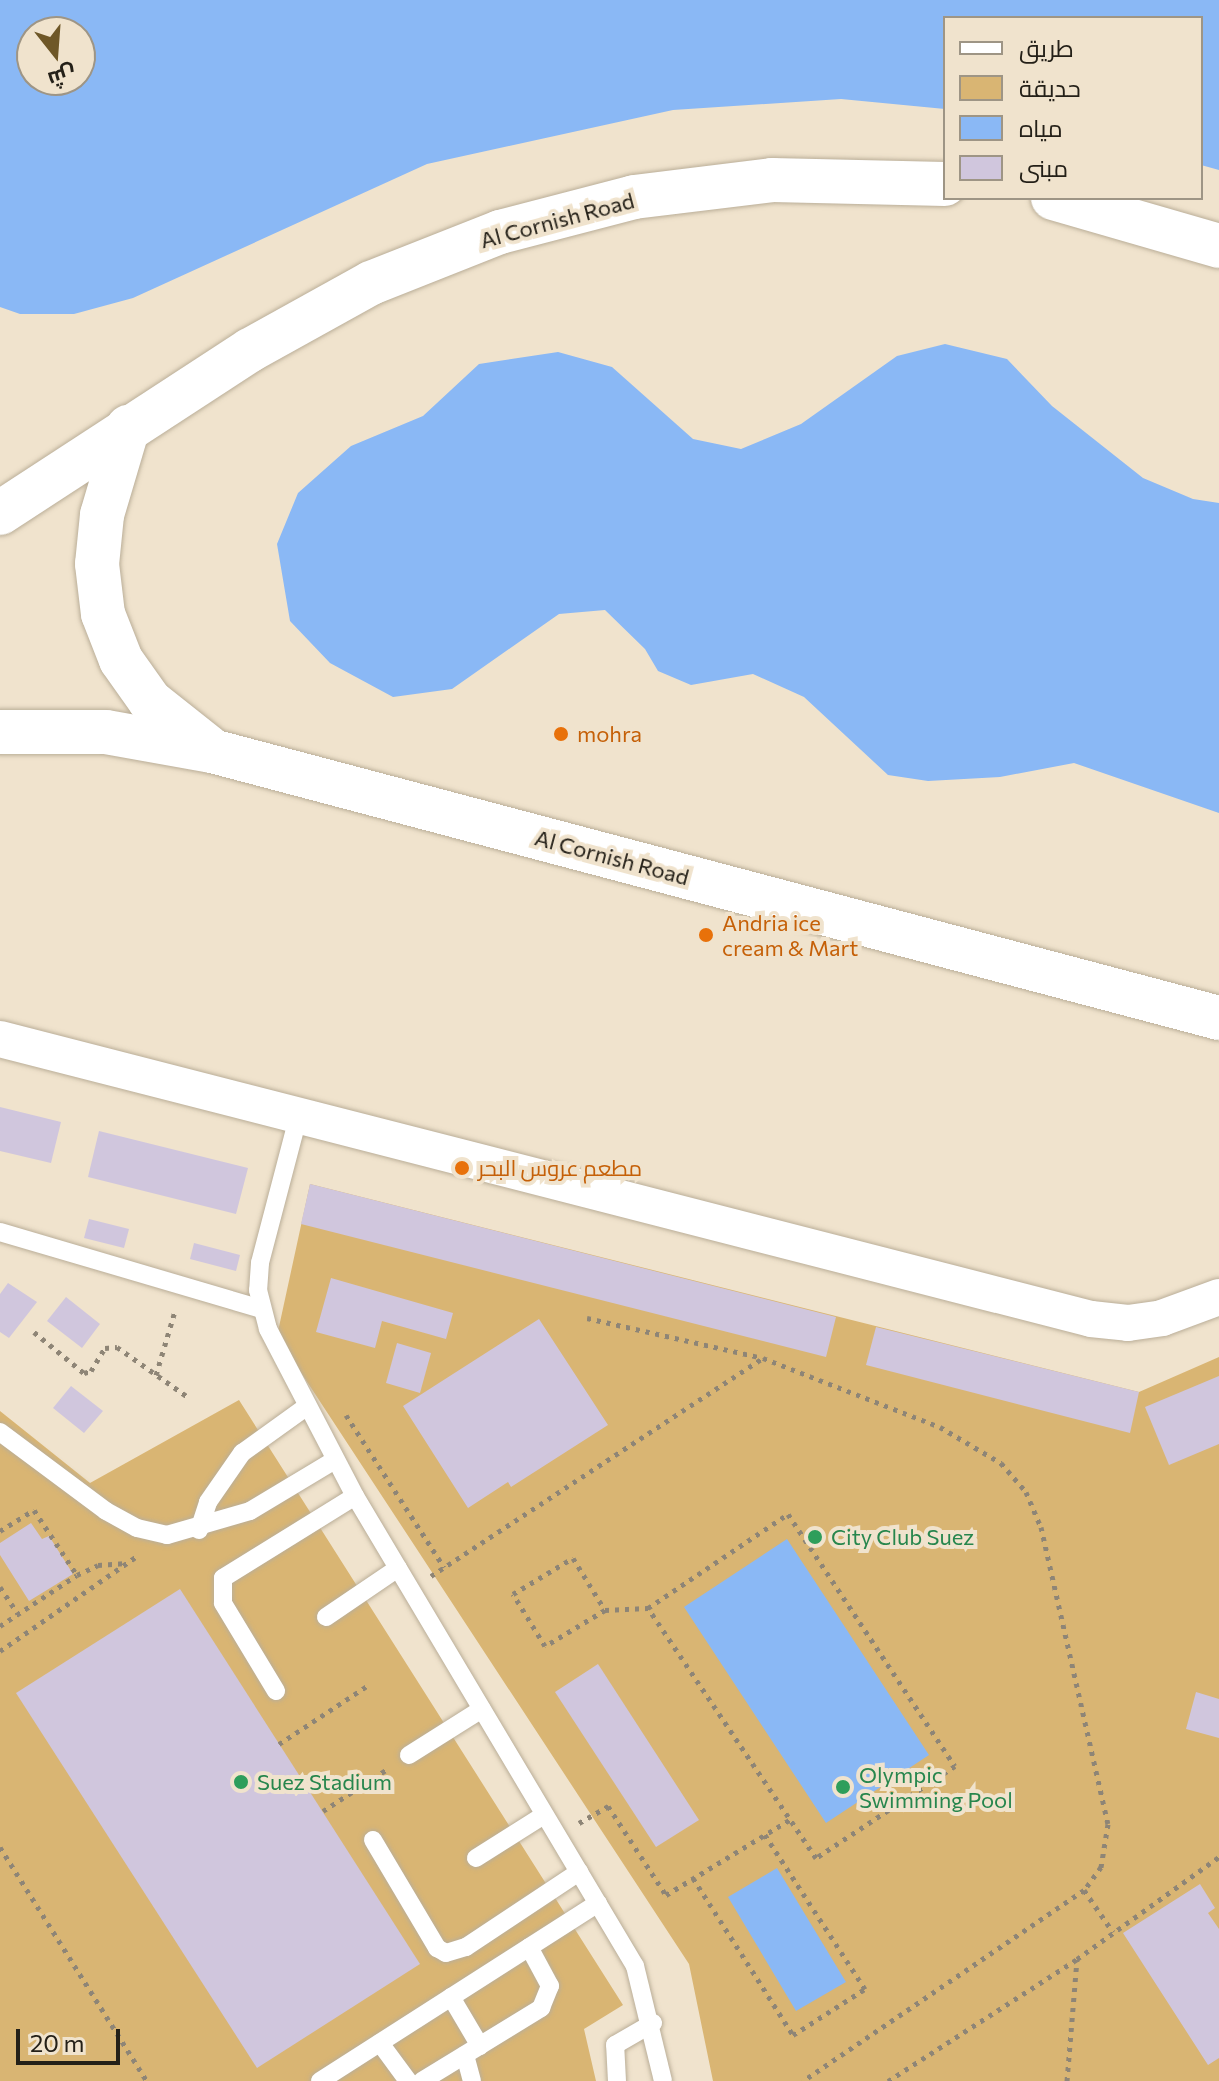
<!DOCTYPE html>
<meta charset="utf-8">
<style>
body{margin:0}
#map{position:relative;width:1219px;height:2081px;overflow:hidden;background:#f0e3cd;font-family:Commissioner,Cairo,sans-serif}
div>[style]{position:absolute}
[style*='--x']{left:calc(var(--x)*1px);top:calc(var(--y)*1px);width:calc(var(--w)*1px);rotate:calc(var(--a)*1deg)}
.green>*{inset:0;background:#d9b573}
.water>*{inset:0;background:#8ab8f5}
.building>*{inset:0;background:#d0c6dd}
.path>*{height:5px;margin-top:-2.5px;transform-origin:0;background:repeating-linear-gradient(90deg,#8e8576 0 4px,transparent 0 10px)}
.roads{filter:drop-shadow(0 0 2px #baae98) drop-shadow(0 0 2px #baae98)}
.service>*{height:18px;margin:-9px;padding:0 9px;transform-origin:9px;border-radius:9px;background:#fff}
.minor>*{height:36px;margin:-18px;padding:0 18px;transform-origin:18px;border-radius:18px;background:#fff}
.secondary>*{height:44px;margin:-22px;padding:0 22px;transform-origin:22px;border-radius:22px;background:#fff}
.dots>*{width:22px;height:22px;translate:-50% -50%;box-sizing:border-box;border:4px solid #f0e3cd;border-radius:50%}
span{translate:-50% -50%;white-space:nowrap;text-align:center;line-height:1.15;-webkit-text-stroke:8px #f0e3cd;paint-order:stroke}
.street-label{font-size:22px;color:#242018}
.food-label{font-size:22px;color:#c56008}
.left{translate:0 -50%;text-align:left}
.leisure-label{font-size:22px;color:#27864d}
.legend{position:absolute;left:943px;top:16px;width:260px;height:184px;box-sizing:border-box;background:#f0e3cd;border:2px solid #9e9585;margin:0;padding:10px 14px;list-style:none;font-size:24px;color:#242018}
.legend li{display:flex;align-items:center;gap:16px;height:40px}
.legend b{width:40px;border:2px solid #9e9585}
.north{position:absolute;left:16px;top:16px;width:80px;height:80px;box-sizing:border-box;background:#f0e3cd;border:2px solid #9e9585;border-radius:50%;rotate:163deg;font-size:22px;font-weight:700;line-height:32px;text-align:center;color:#242018}
.north::after{content:'';display:block;margin:auto;width:28px;height:36px;background:#6e5727;clip-path:polygon(50% 0,100% 100%,50% 72%,0 100%)}
.scale{position:absolute;left:16px;top:2029px;width:104px;height:36px;box-sizing:border-box;border:4px solid #242018;border-top:0;padding-left:10px;font-size:24px;line-height:28px;white-space:nowrap;color:#242018;-webkit-text-stroke:6px #f0e3cd;paint-order:stroke}
</style>
<div id="map">
<div class="green">
<div style="clip-path:polygon(310px 1184px,1139px 1392px,1219px 1357px,1219px 2081px,713px 2081px,689px 1964px,277px 1336px)"></div>
<div style="clip-path:polygon(239px 1400px,623px 2005px,584px 2029px,596px 2081px,0 2081px,0 1411px,90px 1483px)"></div>
</div>
<div class="water">
<div style="clip-path:polygon(evenodd,0 0,1219px 0,1219px 170px,1201px 165px,1201px 18px,945px 18px,945px 109px,841px 99px,673px 110px,427px 164px,133px 298px,74px 314px,20px 314px,0 307px,0 0,80px 32px,80px 80px,32px 80px,32px 32px,80px 32px)"></div>
<div style="clip-path:polygon(945px 344px,1007px 359px,1052px 406px,1143px 478px,1193px 499px,1219px 503px,1219px 813px,1074px 763px,1000px 777px,928px 781px,888px 775px,804px 697px,753px 674px,691px 685px,658px 671px,645px 649px,605px 610px,559px 614px,452px 689px,393px 697px,330px 663px,290px 621px,277px 544px,298px 493px,351px 446px,423px 416px,479px 364px,558px 352px,612px 367px,693px 439px,741px 449px,801px 424px,897px 356px)"></div>
<div style="clip-path:polygon(787px 1539px,929px 1755px,826px 1823px,684px 1607px)"></div>
<div style="clip-path:polygon(777px 1868px,846px 1982px,796px 2011px,728px 1897px)"></div>
</div>
<div class="building">
<div style="clip-path:polygon(0 1107px,61px 1122px,51px 1163px,0 1151px)"></div>
<div style="clip-path:polygon(99px 1131px,248px 1168px,236px 1214px,88px 1177px)"></div>
<div style="clip-path:polygon(310px 1184px,836px 1317px,826px 1357px,301px 1224px)"></div>
<div style="clip-path:polygon(89px 1219px,129px 1229px,124px 1248px,84px 1238px)"></div>
<div style="clip-path:polygon(194px 1243px,240px 1255px,236px 1271px,190px 1259px)"></div>
<div style="clip-path:polygon(331px 1278px,453px 1313px,446px 1339px,382px 1321px,375px 1348px,316px 1332px)"></div>
<div style="clip-path:polygon(8px 1283px,37px 1302px,9px 1338px,0 1332px,0 1294px)"></div>
<div style="clip-path:polygon(66px 1297px,100px 1324px,82px 1348px,47px 1321px)"></div>
<div style="clip-path:polygon(539px 1319px,608px 1425px,511px 1487px,508px 1482px,468px 1508px,403px 1406px)"></div>
<div style="clip-path:polygon(876px 1327px,1139px 1392px,1130px 1433px,866px 1365px)"></div>
<div style="clip-path:polygon(397px 1343px,431px 1353px,420px 1393px,386px 1383px)"></div>
<div style="clip-path:polygon(1219px 1376px,1219px 1444px,1169px 1465px,1145px 1407px)"></div>
<div style="clip-path:polygon(71px 1386px,103px 1411px,84px 1433px,53px 1408px)"></div>
<div style="clip-path:polygon(31px 1523px,42px 1539px,49px 1536px,73px 1574px,29px 1601px,0 1555px,0 1543px)"></div>
<div style="clip-path:polygon(180px 1589px,420px 1964px,257px 2068px,16px 1693px)"></div>
<div style="clip-path:polygon(598px 1664px,699px 1820px,656px 1847px,555px 1692px)"></div>
<div style="clip-path:polygon(1196px 1692px,1219px 1699px,1219px 1738px,1186px 1729px)"></div>
<div style="clip-path:polygon(1200px 1884px,1215px 1908px,1208px 1913px,1219px 1929px,1219px 2058px,1208px 2065px,1123px 1933px)"></div>
</div>
<div class="path">
<div style="--x:587;--y:1318;--w:180;--a:12.8"></div>
<div style="--x:763;--y:1358;--w:190;--a:21.3"></div>
<div style="--x:940;--y:1427;--w:71;--a:30.5"></div>
<div style="--x:1001;--y:1463;--w:38;--a:49"></div>
<div style="--x:1026;--y:1492;--w:38;--a:67"></div>
<div style="--x:1041;--y:1527;--w:304;--a:77.3"></div>
<div style="--x:1108;--y:1824;--w:44;--a:99.2"></div>
<div style="--x:1101;--y:1867;--w:29;--a:126"></div>
<div style="--x:1084;--y:1890;--w:340;--a:145.8"></div>
<div style="--x:34;--y:1332;--w:65;--a:39.4"></div>
<div style="--x:84;--y:1373;--w:7;--a:-16"></div>
<div style="--x:91;--y:1371;--w:27;--a:-59"></div>
<div style="--x:105;--y:1348;--w:12;--a:-5"></div>
<div style="--x:117;--y:1347;--w:87;--a:35.2"></div>
<div style="--x:156;--y:1375;--w:67;--a:-73.5"></div>
<div style="--x:346;--y:1415;--w:181;--a:57.2"></div>
<div style="--x:788;--y:1514;--w:302;--a:56.5"></div>
<div style="--x:955;--y:1766;--w:167;--a:146.5"></div>
<div style="--x:816;--y:1858;--w:301;--a:-123.9"></div>
<div style="--x:648;--y:1608;--w:169;--a:-33.9"></div>
<div style="--x:0;--y:1531;--w:40;--a:-32"></div>
<div style="--x:34;--y:1510;--w:78;--a:56.5"></div>
<div style="--x:77;--y:1575;--w:23;--a:-25"></div>
<div style="--x:98;--y:1565;--w:29;--a:-4"></div>
<div style="--x:573;--y:1558;--w:61;--a:58.4"></div>
<div style="--x:605;--y:1610;--w:70;--a:149"></div>
<div style="--x:545;--y:1646;--w:61;--a:-121.6"></div>
<div style="--x:513;--y:1594;--w:70;--a:-31"></div>
<div style="--x:431;--y:1576;--w:397;--a:-33.3"></div>
<div style="--x:0;--y:1587;--w:32;--a:56"></div>
<div style="--x:605;--y:1610;--w:43;--a:-2.7"></div>
<div style="--x:0;--y:1626;--w:92;--a:-33.5"></div>
<div style="--x:0;--y:1651;--w:167;--a:-34.7"></div>
<div style="--x:279;--y:1744;--w:109;--a:-33.4"></div>
<div style="--x:323;--y:1811;--w:79;--a:-33.1"></div>
<div style="--x:579;--y:1823;--w:34;--a:-30"></div>
<div style="--x:608;--y:1806;--w:106;--a:56.9"></div>
<div style="--x:666;--y:1895;--w:146;--a:-31.3"></div>
<div style="--x:0;--y:1847;--w:276;--a:57.9"></div>
<div style="--x:693;--y:1878;--w:186;--a:57.5"></div>
<div style="--x:793;--y:2035;--w:85;--a:-32.6"></div>
<div style="--x:865;--y:1989;--w:184;--a:-123"></div>
<div style="--x:1084;--y:1890;--w:51;--a:55.4"></div>
<div style="--x:888;--y:2081;--w:225;--a:-32.8"></div>
<div style="--x:1077;--y:1959;--w:175;--a:-35.7"></div>
<div style="--x:1067;--y:2081;--w:122;--a:-85.3"></div>
</div>
<div class="roads">
<div class="service">
<div style="--x:299;--y:1114;--w:154;--a:104.7"></div>
<div style="--x:260;--y:1263;--w:27;--a:94"></div>
<div style="--x:258;--y:1290;--w:40;--a:75.6"></div>
<div style="--x:268;--y:1329;--w:188;--a:62.5"></div>
<div style="--x:355;--y:1496;--w:547;--a:59.22"></div>
<div style="--x:635;--y:1966;--w:118;--a:76.3"></div>
<div style="--x:0;--y:1232;--w:273;--a:16.4"></div>
<div style="--x:0;--y:1432;--w:132;--a:36.7"></div>
<div style="--x:106;--y:1511;--w:35;--a:29"></div>
<div style="--x:137;--y:1528;--w:31;--a:13"></div>
<div style="--x:167;--y:1535;--w:86;--a:-16.1"></div>
<div style="--x:250;--y:1511;--w:99;--a:-31"></div>
<div style="--x:199;--y:1530;--w:29;--a:-72"></div>
<div style="--x:208;--y:1502;--w:60;--a:-55.2"></div>
<div style="--x:242;--y:1453;--w:79;--a:-35.7"></div>
<div style="--x:326;--y:1617;--w:87;--a:-34.2"></div>
<div style="--x:276;--y:1691;--w:103;--a:-121.1"></div>
<div style="--x:223;--y:1603;--w:25;--a:-90"></div>
<div style="--x:223;--y:1578;--w:155;--a:-31.8"></div>
<div style="--x:409;--y:1755;--w:86;--a:-32.2"></div>
<div style="--x:373;--y:1840;--w:126;--a:59.3"></div>
<div style="--x:437;--y:1948;--w:10;--a:29"></div>
<div style="--x:446;--y:1953;--w:21;--a:-17"></div>
<div style="--x:466;--y:1947;--w:136;--a:-33.6"></div>
<div style="--x:476;--y:1858;--w:80;--a:-32.3"></div>
<div style="--x:451;--y:1997;--w:57;--a:59.4"></div>
<div style="--x:380;--y:2043;--w:47;--a:53.6"></div>
<div style="--x:465;--y:2055;--w:27;--a:75"></div>
<div style="--x:320;--y:2081;--w:330;--a:-32.6"></div>
<div style="--x:422;--y:2081;--w:140;--a:-31.5"></div>
<div style="--x:541;--y:2008;--w:24;--a:-68"></div>
<div style="--x:550;--y:1986;--w:44;--a:-118.3"></div>
<div style="--x:617;--y:2081;--w:36;--a:-93"></div>
<div style="--x:615;--y:2045;--w:44;--a:-30.1"></div>
</div>
<div class="minor">
<div style="--x:0;--y:1039;--w:1126;--a:14.39"></div>
<div style="--x:1091;--y:1319;--w:37;--a:6"></div>
<div style="--x:1128;--y:1323;--w:34;--a:-8"></div>
<div style="--x:1162;--y:1318;--w:61;--a:-20.2"></div>
</div>
<div class="secondary">
<div style="--x:1053;--y:198;--w:173;--a:16.1"></div>
<div style="--x:128;--y:427;--w:92;--a:106.5"></div>
<div style="--x:102;--y:515;--w:49;--a:95.8"></div>
<div style="--x:97;--y:564;--w:50;--a:83.2"></div>
<div style="--x:103;--y:614;--w:49;--a:68.6"></div>
<div style="--x:121;--y:660;--w:50;--a:54.7"></div>
<div style="--x:150;--y:701;--w:74;--a:38.4"></div>
<div style="--x:0;--y:513;--w:298;--a:-33.1"></div>
<div style="--x:250;--y:350;--w:138;--a:-29"></div>
<div style="--x:371;--y:283;--w:139;--a:-21.6"></div>
<div style="--x:500;--y:232;--w:138;--a:-14.6"></div>
<div style="--x:634;--y:197;--w:139;--a:-7"></div>
<div style="--x:772;--y:180;--w:173;--a:1.3"></div>
<div style="--x:0;--y:732;--w:106;--a:0"></div>
<div style="--x:106;--y:732;--w:108;--a:10.2"></div>
<div style="--x:212;--y:751;--w:1042;--a:14.85"></div>
</div>
</div>
<div class="dots">
<div style="left:561px;top:734px;background:#e8710a"></div>
<div style="left:706px;top:935px;background:#e8710a"></div>
<div style="left:462px;top:1168px;background:#e8710a"></div>
<div style="left:815px;top:1537px;background:#2e9e5b"></div>
<div style="left:241px;top:1782px;background:#2e9e5b"></div>
<div style="left:843px;top:1787px;background:#2e9e5b"></div>
</div>
<div class="street-label">
<span style="left:557px;top:220px;rotate:-15deg">Al Cornish Road</span>
<span style="left:612px;top:857px;rotate:15deg">Al Cornish Road</span>
</div>
<div class="food-label">
<span class="left" style="left:577px;top:734px">mohra</span>
<span class="left" style="left:722px;top:935px">Andria ice<br>cream &amp; Mart</span>
<span class="left" style="left:478px;top:1168px">مطعم عروس البحر</span>
</div>
<div class="leisure-label">
<span class="left" style="left:831px;top:1537px">City Club Suez</span>
<span class="left" style="left:859px;top:1787px">Olympic<br>Swimming Pool</span>
<span class="left" style="left:257px;top:1782px">Suez Stadium</span>
</div>
<ul class="legend">
<li><b style="height:10px;background:#fff"></b>طريق</li>
<li><b style="height:22px;background:#d9b573"></b>حديقة</li>
<li><b style="height:22px;background:#8ab8f5"></b>مياه</li>
<li><b style="height:22px;background:#d0c6dd"></b>مبنى</li>
</ul>
<div class="north">ش</div>
<div class="scale">20 m</div>
</div>
